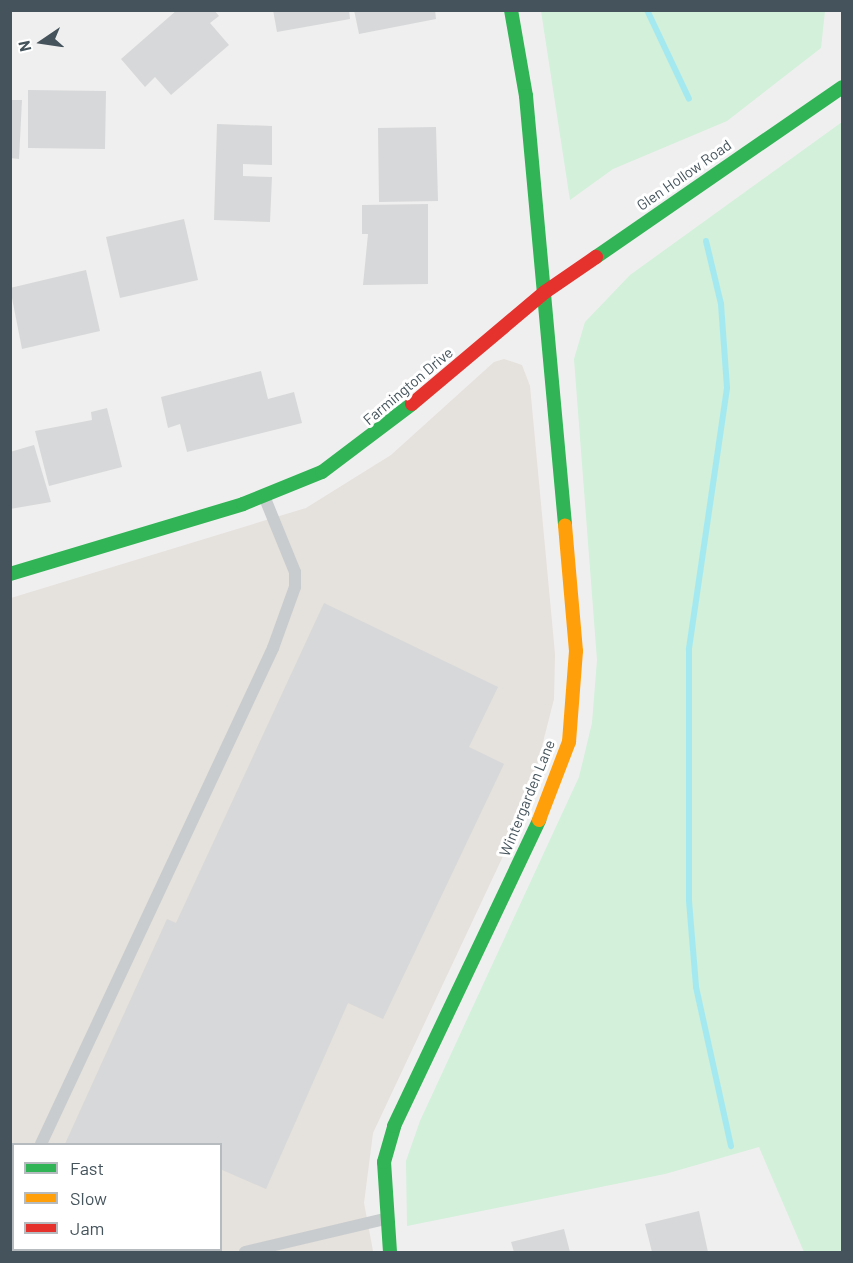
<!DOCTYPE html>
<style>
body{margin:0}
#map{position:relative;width:853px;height:1263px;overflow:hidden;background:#f0efef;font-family:Barlow,sans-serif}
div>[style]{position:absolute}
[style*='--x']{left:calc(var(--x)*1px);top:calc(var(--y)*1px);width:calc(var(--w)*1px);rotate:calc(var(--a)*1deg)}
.commercial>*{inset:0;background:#e5e1dc}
.green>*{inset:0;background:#d2f0da}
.stream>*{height:6px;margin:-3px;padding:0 3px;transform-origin:3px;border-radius:3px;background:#a5e9f0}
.building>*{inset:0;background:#d7d8d9}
.lane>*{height:12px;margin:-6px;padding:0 6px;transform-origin:6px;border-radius:6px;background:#c8ccce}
.fast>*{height:14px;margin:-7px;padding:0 7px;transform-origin:7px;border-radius:7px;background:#30b455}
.slow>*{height:14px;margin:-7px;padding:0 7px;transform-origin:7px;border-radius:7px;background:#ff9f0a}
.jam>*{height:14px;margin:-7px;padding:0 7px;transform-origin:7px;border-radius:7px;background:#e5322d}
span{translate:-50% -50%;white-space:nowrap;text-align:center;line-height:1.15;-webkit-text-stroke:6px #fff;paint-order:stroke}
.street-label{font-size:15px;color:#45545c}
.frame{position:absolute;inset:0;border:12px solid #45545c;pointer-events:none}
.legend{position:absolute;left:12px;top:1143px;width:210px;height:108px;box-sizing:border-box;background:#fff;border:2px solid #b5bbbe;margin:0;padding:8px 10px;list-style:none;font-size:18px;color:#45545c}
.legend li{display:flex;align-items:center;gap:12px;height:30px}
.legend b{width:30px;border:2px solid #b5bbbe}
.north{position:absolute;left:12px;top:12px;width:60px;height:60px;-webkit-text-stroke:4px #fff;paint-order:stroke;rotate:257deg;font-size:16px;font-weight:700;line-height:24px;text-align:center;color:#45545c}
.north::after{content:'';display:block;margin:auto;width:21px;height:27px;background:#45545c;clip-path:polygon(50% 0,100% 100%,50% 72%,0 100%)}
</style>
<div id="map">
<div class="commercial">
<div style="clip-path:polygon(evenodd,504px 359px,522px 365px,530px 386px,555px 654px,554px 699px,527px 805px,373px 1133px,364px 1203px,373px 1251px,11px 1252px,11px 598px,306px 508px,391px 455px,494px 362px,504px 359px,14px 1144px,220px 1144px,220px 1250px,14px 1250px,14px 1144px)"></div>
</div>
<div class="green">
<div style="clip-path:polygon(541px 11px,541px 10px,825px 11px,821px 48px,727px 121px,613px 169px,570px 200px)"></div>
<div style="clip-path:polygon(842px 122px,842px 1252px,804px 1252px,759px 1147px,665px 1174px,407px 1226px,406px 1161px,420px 1121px,579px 777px,592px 723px,597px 660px,574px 359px,585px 322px,630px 275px)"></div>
</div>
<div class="stream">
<div style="--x:647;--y:10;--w:98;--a:64.7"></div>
<div style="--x:706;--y:241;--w:65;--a:76.6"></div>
<div style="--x:721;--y:304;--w:84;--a:85.9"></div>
<div style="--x:727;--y:388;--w:264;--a:98.3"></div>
<div style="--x:689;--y:649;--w:252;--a:90"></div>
<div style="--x:689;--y:901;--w:86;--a:85.3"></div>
<div style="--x:696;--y:987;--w:163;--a:77.6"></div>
</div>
<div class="building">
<div style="clip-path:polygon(177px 10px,214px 10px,219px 16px,210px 23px,229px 45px,171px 95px,155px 77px,145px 87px,121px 59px)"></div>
<div style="clip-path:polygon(273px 10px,349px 10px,350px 19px,277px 32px)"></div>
<div style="clip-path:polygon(354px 10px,435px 10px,436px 19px,359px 34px)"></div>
<div style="clip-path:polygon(28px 90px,106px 91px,105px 149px,28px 148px)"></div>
<div style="clip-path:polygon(10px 100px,22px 100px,19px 159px,10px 158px)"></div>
<div style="clip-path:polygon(217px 124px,272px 126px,272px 165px,243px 164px,243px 176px,272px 177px,270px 222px,214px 220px)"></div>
<div style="clip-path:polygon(436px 127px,438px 201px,379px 202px,378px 128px)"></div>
<div style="clip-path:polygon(428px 204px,428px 284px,363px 285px,368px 234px,362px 234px,362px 205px)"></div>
<div style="clip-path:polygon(184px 219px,198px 280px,120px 298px,106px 237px)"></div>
<div style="clip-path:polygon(86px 270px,100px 331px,22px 349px,10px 288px)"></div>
<div style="clip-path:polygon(261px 371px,268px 399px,294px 392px,302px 423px,187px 452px,180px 424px,168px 428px,161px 397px)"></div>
<div style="clip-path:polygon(107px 408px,122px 467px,49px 486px,35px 431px,92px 420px,91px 412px)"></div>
<div style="clip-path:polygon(34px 445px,51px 502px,10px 509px,10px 452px)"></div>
<div style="clip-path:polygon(324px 603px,498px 687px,469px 747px,504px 764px,383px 1019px,348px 1003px,266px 1189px,220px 1169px,220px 1144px,65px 1144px,167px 919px,176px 923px)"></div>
<div style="clip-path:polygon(14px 1205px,14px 1250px,151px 1250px,10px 1252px)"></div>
<div style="clip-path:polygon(699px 1211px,708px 1252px,652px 1252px,645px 1224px)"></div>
<div style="clip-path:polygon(564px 1229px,570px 1252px,514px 1252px,511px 1242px)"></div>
</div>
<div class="lane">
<div style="--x:41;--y:1144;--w:548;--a:-64.93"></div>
<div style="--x:273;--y:648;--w:65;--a:-70.2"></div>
<div style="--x:295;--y:587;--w:15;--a:-90"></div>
<div style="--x:295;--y:572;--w:82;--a:-112.2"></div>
<div style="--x:10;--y:1184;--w:4;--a:-27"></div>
<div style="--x:245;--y:1252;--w:144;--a:-13.3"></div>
</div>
<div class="fast">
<div style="--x:511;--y:10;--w:87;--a:80.1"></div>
<div style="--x:526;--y:96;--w:431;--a:84.8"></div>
<div style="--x:596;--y:257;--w:299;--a:-34.6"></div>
<div style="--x:10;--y:574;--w:243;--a:-16.7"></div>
<div style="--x:243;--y:504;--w:85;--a:-22.1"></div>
<div style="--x:322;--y:472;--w:113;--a:-37.1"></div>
<div style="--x:390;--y:1252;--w:90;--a:-93.8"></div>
<div style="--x:384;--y:1162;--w:37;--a:-74"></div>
<div style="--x:394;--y:1126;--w:339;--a:-64.6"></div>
</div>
<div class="slow">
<div style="--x:539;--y:820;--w:84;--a:-69"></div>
<div style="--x:569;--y:742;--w:91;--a:-85.6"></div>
<div style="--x:576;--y:651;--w:126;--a:-95"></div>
</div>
<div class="jam">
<div style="--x:412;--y:404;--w:174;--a:-40.1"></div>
<div style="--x:545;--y:292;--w:62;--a:-34.5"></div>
</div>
<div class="street-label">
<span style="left:684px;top:175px;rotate:-35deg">Glen Hollow Road</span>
<span style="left:408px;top:386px;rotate:-40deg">Farmington Drive</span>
<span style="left:527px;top:798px;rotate:-68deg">Wintergarden Lane</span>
</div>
<div class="frame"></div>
<ul class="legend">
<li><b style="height:8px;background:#30b455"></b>Fast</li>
<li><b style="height:8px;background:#ff9f0a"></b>Slow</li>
<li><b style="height:8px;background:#e5322d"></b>Jam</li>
</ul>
<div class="north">N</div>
</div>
